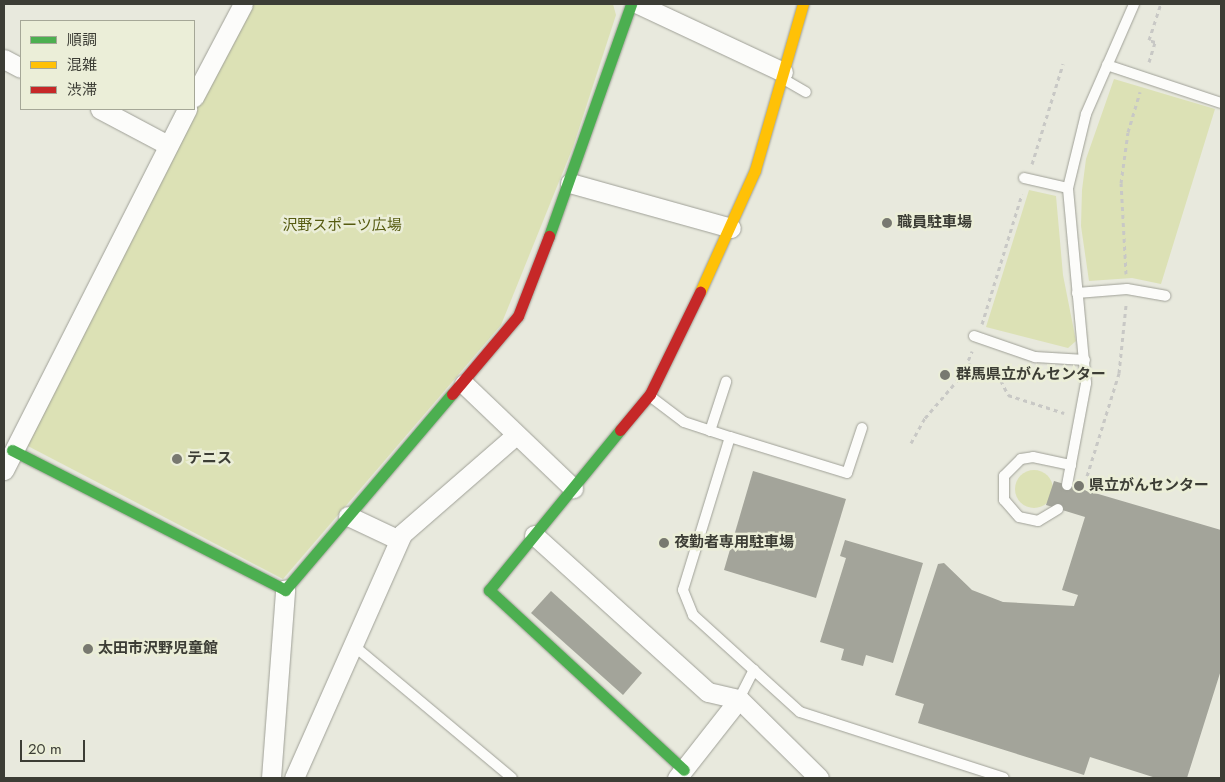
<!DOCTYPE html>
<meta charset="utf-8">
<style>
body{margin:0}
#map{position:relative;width:1225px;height:782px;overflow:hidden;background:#e8e9dd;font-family:Jost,"Noto Sans JP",sans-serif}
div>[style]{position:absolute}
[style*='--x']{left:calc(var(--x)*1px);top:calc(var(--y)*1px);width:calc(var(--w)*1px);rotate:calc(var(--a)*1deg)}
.green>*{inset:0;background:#dce1b5}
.round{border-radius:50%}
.building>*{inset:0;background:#a3a49a}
.path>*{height:3px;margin-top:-1.5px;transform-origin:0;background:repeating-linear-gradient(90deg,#c8c8c5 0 4px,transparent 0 8px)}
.roads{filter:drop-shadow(0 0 1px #9fa097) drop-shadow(0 0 1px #9fa097)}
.lane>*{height:10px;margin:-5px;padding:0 5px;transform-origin:5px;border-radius:5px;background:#fcfcfa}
.street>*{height:19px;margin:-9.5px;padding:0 9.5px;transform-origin:9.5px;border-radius:9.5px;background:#fcfcfa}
.fast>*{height:11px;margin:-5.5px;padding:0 5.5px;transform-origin:5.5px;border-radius:5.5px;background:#4caf50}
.slow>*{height:11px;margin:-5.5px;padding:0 5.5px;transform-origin:5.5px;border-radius:5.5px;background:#ffc107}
.jam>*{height:11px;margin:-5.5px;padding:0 5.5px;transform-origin:5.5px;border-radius:5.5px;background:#c62828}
.dots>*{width:14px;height:14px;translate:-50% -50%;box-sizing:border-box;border:2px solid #ebeed8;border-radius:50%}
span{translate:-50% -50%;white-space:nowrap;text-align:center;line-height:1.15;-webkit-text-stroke:5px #ebeed8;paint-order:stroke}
.poi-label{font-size:15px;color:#3c3d35;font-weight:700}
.left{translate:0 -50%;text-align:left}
.park-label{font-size:15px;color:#565b11}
.frame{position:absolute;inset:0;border:5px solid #3c3d35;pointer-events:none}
.legend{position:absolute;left:20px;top:20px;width:175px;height:90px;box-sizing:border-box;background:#ebeed8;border:1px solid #a5a797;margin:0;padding:6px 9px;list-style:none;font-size:15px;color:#3c3d35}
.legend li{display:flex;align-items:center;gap:10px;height:25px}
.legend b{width:25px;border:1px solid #a5a797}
.scale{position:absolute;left:20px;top:740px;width:65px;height:22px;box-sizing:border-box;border:2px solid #3c3d35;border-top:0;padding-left:6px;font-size:15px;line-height:18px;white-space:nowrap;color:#3c3d35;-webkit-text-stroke:4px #ebeed8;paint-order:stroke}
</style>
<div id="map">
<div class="green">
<div style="clip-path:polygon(249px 4px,613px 4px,616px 15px,573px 147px,501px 325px,283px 579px,24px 444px)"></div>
<div style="clip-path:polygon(1114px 79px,1215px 109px,1161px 284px,1132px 278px,1089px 281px,1081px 226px,1082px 190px,1086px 159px)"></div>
<div style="clip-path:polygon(1029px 190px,1056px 196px,1063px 275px,1076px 341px,1068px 348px,986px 327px)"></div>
<div class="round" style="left:1015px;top:470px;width:38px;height:38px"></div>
</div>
<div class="building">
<div style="clip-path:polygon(753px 471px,846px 499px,816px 598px,724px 570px)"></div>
<div style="clip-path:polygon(1054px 481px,1221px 530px,1221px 670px,1187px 778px,1156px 778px,1090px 757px,1084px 775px,918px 723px,924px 704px,895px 695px,938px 564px,944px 563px,972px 590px,1003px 602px,1074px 606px,1078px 595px,1062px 590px,1085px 517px,1046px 505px)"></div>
<div style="clip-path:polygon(845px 540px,923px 563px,893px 663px,866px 655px,863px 666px,841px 660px,844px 649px,820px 642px,846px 558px,840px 556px)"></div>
<div style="clip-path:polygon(551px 591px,642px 673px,623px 695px,531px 613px)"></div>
</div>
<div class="path">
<div style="--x:1149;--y:62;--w:21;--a:-73"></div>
<div style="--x:1155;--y:42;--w:6;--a:-162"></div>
<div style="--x:1149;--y:40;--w:38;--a:-72"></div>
<div style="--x:1032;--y:164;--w:105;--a:-72.8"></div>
<div style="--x:1126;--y:274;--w:91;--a:-93.1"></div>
<div style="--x:1121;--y:183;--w:51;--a:-82.2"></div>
<div style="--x:1128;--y:132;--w:42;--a:-73.3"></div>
<div style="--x:982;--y:324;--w:136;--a:-72.9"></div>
<div style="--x:968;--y:364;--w:30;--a:17"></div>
<div style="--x:997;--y:373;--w:25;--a:63"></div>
<div style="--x:1008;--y:395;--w:59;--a:17.8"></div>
<div style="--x:911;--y:443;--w:29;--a:-61"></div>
<div style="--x:925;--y:418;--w:57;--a:-49.3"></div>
<div style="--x:962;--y:375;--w:26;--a:-67"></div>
<div style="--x:1098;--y:491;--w:10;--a:-73"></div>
<div style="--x:1101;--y:481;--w:15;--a:-160"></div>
<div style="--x:1087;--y:476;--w:108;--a:-72.7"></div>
<div style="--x:1119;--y:373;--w:68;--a:-84.1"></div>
</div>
<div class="roads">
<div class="lane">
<div style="--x:1107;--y:65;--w:120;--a:18.4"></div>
<div style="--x:785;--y:80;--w:24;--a:30"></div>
<div style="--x:1024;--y:178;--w:45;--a:12.8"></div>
<div style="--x:1077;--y:293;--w:50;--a:-4.6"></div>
<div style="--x:1127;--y:289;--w:39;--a:10"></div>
<div style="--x:974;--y:336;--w:65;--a:19"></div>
<div style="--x:1035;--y:357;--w:50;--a:3.4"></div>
<div style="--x:651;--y:397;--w:41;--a:37.1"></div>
<div style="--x:684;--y:422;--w:48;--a:18.1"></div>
<div style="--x:862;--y:428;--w:47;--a:108.4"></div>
<div style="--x:847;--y:473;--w:122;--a:-162.9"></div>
<div style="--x:730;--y:437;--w:160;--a:107.1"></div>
<div style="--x:683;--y:590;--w:27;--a:68"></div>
<div style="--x:693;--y:615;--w:144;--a:42.2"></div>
<div style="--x:800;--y:712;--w:214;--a:17.9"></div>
<div style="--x:710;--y:431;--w:52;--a:-71.9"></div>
<div style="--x:1067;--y:485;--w:104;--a:-79.4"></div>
<div style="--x:1086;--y:383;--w:196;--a:-95.3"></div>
<div style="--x:1068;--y:188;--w:76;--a:-76.3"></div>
<div style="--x:1086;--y:114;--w:120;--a:-66.4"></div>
<div style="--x:1058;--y:509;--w:23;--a:149"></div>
<div style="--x:1038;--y:521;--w:19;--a:-168"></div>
<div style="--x:1019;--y:517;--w:23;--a:-131"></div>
<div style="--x:1004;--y:500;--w:24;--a:-90"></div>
<div style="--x:1004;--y:476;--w:24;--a:-45"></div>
<div style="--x:1021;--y:459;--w:12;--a:-9"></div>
<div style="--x:1033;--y:457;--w:39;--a:12"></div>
<div style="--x:353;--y:645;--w:207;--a:39.9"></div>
<div style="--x:739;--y:699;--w:33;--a:-63"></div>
</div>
<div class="street">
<div style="--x:638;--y:4;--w:160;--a:25.1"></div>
<div style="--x:4;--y:59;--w:19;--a:28"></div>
<div style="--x:194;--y:97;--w:105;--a:-62.2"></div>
<div style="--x:100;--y:109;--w:77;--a:27.9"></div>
<div style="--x:570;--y:183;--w:167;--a:15.6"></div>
<div style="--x:464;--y:384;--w:151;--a:43.7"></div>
<div style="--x:4;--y:470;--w:405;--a:-63.1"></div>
<div style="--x:348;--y:516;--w:56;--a:25.2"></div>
<div style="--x:534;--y:535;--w:234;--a:42.1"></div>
<div style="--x:708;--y:692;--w:32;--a:13"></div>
<div style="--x:739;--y:699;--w:112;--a:44.6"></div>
<div style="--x:271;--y:778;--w:189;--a:-85.7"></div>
<div style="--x:294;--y:778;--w:267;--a:-66.1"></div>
<div style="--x:402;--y:534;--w:151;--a:-41"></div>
<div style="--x:677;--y:778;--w:100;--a:-51.9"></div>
</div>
<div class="fast">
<div style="--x:549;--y:236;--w:246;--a:-70.5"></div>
<div style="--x:620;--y:430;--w:207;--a:129.3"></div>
<div style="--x:489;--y:590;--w:265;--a:42.7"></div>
<div style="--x:12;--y:450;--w:307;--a:27.1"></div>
<div style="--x:285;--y:590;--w:257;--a:-49.6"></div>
</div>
<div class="slow">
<div style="--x:700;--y:292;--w:134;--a:-65.7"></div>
<div style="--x:755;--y:170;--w:173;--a:-73.9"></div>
</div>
<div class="jam">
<div style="--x:452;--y:394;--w:102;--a:-49.8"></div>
<div style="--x:518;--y:316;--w:86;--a:-68.8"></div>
<div style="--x:620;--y:430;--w:47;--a:-50.2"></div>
<div style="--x:650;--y:394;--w:114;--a:-63.9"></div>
</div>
</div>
<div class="dots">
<div style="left:887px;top:223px;background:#787970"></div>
<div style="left:945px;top:375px;background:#787970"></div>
<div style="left:177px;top:459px;background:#787970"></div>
<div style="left:1079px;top:486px;background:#787970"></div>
<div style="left:664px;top:543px;background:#787970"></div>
<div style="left:88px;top:649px;background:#787970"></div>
</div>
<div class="poi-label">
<span class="left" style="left:897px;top:223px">職員駐車場</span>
<span class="left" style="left:956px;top:375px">群馬県立がんセンター</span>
<span class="left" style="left:187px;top:459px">テニス</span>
<span class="left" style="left:1089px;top:486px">県立がんセンター</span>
<span class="left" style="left:674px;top:543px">夜勤者専用駐車場</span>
<span class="left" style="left:98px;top:649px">太田市沢野児童館</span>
</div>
<div class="park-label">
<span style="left:342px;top:226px">沢野スポーツ広場</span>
</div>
<div class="frame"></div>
<ul class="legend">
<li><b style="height:6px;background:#4caf50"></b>順調</li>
<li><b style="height:6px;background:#ffc107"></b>混雑</li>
<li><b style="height:6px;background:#c62828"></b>渋滞</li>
</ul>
<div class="scale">20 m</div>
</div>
